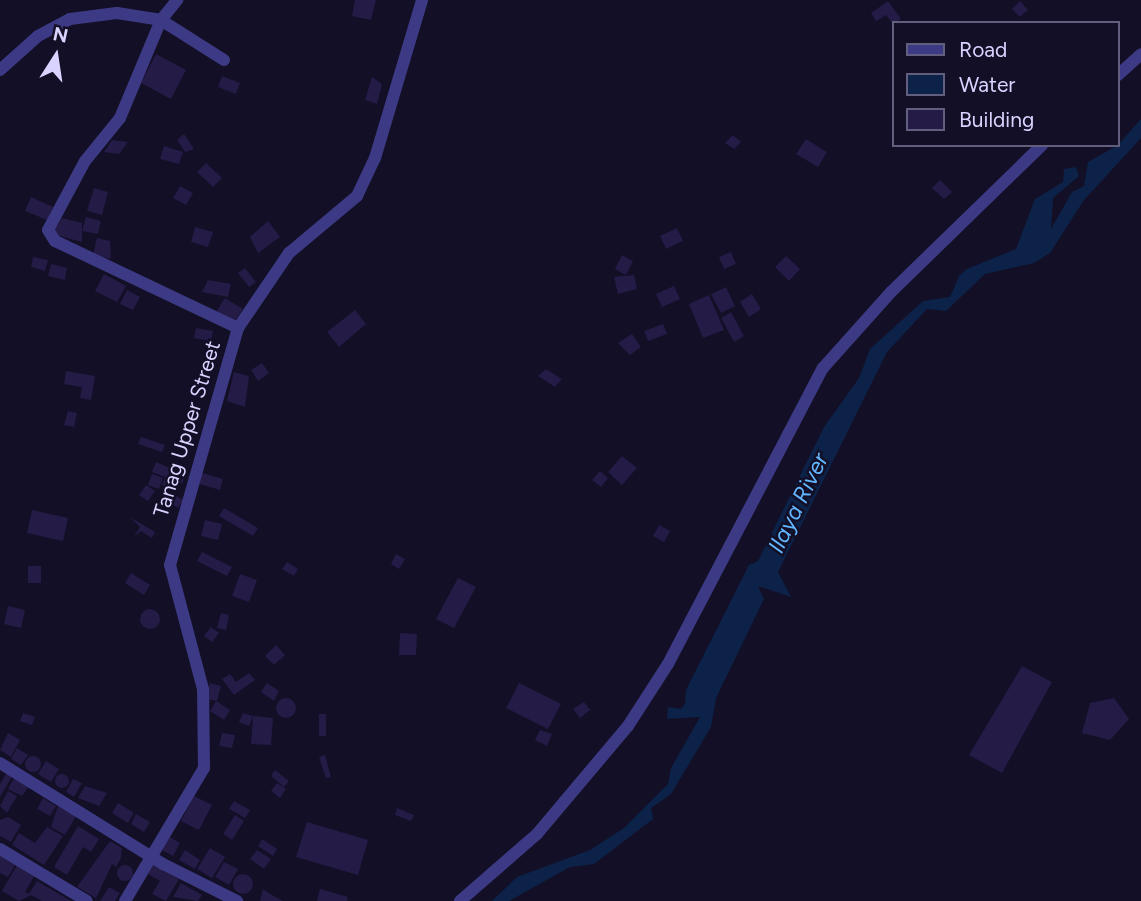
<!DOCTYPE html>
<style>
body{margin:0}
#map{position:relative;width:1141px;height:901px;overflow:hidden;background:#130f26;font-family:Figtree,sans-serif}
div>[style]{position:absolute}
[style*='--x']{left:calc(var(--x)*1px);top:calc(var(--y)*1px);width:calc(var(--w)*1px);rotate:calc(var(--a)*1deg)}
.water>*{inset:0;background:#0c2248}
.building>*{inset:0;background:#241b47}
.round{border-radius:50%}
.street>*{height:12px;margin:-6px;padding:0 6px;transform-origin:6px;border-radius:6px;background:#3d3a85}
span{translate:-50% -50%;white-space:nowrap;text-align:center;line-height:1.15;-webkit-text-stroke:5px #130f26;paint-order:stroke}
.street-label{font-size:21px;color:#d9d4ff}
.water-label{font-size:23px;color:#62b6ff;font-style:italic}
.legend{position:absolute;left:892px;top:21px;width:228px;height:126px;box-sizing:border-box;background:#130f26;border:2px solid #625e7d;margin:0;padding:9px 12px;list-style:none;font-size:21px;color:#d9d4ff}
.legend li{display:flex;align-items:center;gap:14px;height:35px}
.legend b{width:35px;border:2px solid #625e7d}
.north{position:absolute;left:21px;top:21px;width:70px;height:70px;-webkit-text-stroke:5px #130f26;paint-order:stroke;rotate:12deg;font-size:19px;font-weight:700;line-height:28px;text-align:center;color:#d9d4ff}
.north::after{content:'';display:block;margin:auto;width:24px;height:32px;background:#d9d4ff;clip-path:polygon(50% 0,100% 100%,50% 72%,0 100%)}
</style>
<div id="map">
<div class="water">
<div style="clip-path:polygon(1141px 119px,1141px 138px,1084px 200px,1050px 253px,1034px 263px,985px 274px,946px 311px,927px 309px,887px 352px,778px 572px,791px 597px,758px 586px,764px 599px,716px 698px,711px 727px,671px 794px,651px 808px,653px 819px,594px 864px,570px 867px,509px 901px,492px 901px,517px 877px,590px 850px,624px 828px,668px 784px,671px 768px,700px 717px,667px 719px,668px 707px,681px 709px,685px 704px,686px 690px,749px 565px,758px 561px,824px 427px,859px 378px,870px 349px,923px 301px,950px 297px,959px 276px,967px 269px,1016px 249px,1035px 199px,1063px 182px,1064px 169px,1076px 167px,1079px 176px,1053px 198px,1051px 229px,1072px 192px,1084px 186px,1088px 162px,1118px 145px)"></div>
</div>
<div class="building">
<div style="clip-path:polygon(355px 0,376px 0,371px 20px,352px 16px)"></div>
<div style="clip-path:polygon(888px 1px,901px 19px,893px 24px,886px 15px,876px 21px,871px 13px)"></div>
<div style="clip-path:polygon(1020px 1px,1028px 10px,1020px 17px,1012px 9px)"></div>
<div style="clip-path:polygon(156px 54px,186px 70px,171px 99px,141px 83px)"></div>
<div style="clip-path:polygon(222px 76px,240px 83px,236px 94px,218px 87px)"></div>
<div style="clip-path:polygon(372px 77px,382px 84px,377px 104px,365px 100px)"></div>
<div style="clip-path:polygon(184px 134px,194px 149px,185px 152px,177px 140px)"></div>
<div style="clip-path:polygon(733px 135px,741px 142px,734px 149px,725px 143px)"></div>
<div style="clip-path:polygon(806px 139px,827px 152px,818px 167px,796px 154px)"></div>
<div style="clip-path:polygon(112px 140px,128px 142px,119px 154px,104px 152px)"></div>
<div style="clip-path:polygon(164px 146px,183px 152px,179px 164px,160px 159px)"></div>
<div style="clip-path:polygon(206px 163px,222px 178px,213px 187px,197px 172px)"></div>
<div style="clip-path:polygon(940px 180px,952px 192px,944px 199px,932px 188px)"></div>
<div style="clip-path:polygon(180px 186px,193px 193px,186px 205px,173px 198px)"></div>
<div style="clip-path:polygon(94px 188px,108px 192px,102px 215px,87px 211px)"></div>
<div style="clip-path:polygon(31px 197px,53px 207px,47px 220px,25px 211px)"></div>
<div style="clip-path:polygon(86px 217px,101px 221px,98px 234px,82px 231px)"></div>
<div style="clip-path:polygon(62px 218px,82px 223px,82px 242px,52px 234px)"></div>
<div style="clip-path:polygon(268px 221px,280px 237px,258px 253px,250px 237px)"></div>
<div style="clip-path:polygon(195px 227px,213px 232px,208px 247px,191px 242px)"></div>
<div style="clip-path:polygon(677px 228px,683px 241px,666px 249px,660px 236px)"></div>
<div style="clip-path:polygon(97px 238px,110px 241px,111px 259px,93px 255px)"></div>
<div style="clip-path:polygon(731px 252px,736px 264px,724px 269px,719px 257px)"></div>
<div style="clip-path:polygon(622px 255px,633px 261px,626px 275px,615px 269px)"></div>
<div style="clip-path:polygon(786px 256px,800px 269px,789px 281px,775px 267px)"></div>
<div style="clip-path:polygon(33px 257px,48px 260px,45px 271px,31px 267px)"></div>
<div style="clip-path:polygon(51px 264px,67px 268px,65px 280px,48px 276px)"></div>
<div style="clip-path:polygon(245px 268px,256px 282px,249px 287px,238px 273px)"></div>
<div style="clip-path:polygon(104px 274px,126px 286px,117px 302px,95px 291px)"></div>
<div style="clip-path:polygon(634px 275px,637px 289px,618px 294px,614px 277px)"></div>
<div style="clip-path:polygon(208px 280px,231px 284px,228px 297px,202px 292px)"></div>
<div style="clip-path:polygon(674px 286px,680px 299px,662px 307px,656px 294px)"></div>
<div style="clip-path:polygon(726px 287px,735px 306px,721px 313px,711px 294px)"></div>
<div style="clip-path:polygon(127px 290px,140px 297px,133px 310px,120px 304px)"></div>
<div style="clip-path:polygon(752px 294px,761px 309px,749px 317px,740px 302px)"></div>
<div style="clip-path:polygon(709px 295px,724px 330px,703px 338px,689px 304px)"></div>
<div style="clip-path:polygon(225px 298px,243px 309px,233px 324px,216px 312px)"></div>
<div style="clip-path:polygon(355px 310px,366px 324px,339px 347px,327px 332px)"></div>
<div style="clip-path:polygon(731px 312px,744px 336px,734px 342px,721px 318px)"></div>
<div style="clip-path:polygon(663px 324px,667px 334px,648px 341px,644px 331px)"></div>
<div style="clip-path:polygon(196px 328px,213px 331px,211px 341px,194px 338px)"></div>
<div style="clip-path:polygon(632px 334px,641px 347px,630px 355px,618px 343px)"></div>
<div style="clip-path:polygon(262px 363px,269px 373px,258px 381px,251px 370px)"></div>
<div style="clip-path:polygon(546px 369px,562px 379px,555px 387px,538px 376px)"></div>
<div style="clip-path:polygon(66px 371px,95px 376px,91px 400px,80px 398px,82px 387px,64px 384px)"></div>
<div style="clip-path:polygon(234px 372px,249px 376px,245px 407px,227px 401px)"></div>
<div style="clip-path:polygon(68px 411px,77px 413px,74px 427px,64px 425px)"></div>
<div style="clip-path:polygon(141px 437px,165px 445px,162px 452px,138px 444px)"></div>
<div style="clip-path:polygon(622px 456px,637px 468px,622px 485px,608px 472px)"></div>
<div style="clip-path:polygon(156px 462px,186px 475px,182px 484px,174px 481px,171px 489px,162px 485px,165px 477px,152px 472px)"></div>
<div style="clip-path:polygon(600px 471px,608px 478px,601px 487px,592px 480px)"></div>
<div style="clip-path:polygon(199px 472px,223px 479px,220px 490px,196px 483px)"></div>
<div style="clip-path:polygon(152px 474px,163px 478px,159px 489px,148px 485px)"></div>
<div style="clip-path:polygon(146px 485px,155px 491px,148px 501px,139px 495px)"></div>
<div style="clip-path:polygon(168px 491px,183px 500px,178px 508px,163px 499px)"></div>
<div style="clip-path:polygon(224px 508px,258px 528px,253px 536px,219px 516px)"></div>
<div style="clip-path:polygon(32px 510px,68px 518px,63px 541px,27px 533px)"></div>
<div style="clip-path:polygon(130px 517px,155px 532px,152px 538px,141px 531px,134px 537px,140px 527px)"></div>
<div style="clip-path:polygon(205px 520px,222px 524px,218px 540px,201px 536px)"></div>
<div style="clip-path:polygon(659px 525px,670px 531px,664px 542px,653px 536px)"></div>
<div style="clip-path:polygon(202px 552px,232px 567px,227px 576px,197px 561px)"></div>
<div style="clip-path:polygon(396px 554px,405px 559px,399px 569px,391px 564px)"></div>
<div style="clip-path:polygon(287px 562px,298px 569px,294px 576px,282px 569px)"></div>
<div style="clip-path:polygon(28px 566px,41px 566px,41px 583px,28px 583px)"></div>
<div style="clip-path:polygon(131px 573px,150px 585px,144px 595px,125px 583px)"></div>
<div style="clip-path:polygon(240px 574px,257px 580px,249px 602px,232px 596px)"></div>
<div style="clip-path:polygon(458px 578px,476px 587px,454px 628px,436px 619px)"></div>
<div style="clip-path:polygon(8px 606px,25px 610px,21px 628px,4px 624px)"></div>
<div class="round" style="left:140px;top:609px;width:20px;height:20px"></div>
<div style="clip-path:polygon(221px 613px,229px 615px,226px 630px,217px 628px)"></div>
<div style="clip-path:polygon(211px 627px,219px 633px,212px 642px,204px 636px)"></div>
<div style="clip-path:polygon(400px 633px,417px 634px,416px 655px,399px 655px)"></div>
<div style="clip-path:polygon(276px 645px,285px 655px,274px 665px,265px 656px)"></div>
<div style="clip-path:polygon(1022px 666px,1052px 682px,1002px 773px,969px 755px)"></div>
<div style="clip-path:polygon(249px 673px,255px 680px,234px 695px,222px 679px,230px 674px,236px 682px)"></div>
<div style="clip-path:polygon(210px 683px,221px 686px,217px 701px,206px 699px)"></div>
<div style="clip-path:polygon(267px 683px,279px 691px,274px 701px,261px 692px)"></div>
<div style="clip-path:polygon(519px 683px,561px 704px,548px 729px,506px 708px)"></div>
<div style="clip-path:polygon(1114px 698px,1129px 719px,1110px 740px,1082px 733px,1090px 703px)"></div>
<div class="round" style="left:276px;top:698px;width:20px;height:20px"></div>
<div style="clip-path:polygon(216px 701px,230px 710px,224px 720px,210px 711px)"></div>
<div style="clip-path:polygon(584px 702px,590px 710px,580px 718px,573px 709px)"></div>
<div style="clip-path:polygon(23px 713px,35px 717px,32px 725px,20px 721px)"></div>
<div style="clip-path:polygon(243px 713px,253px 716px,249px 726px,239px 722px)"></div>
<div style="clip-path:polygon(319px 714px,326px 714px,326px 736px,319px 736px)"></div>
<div style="clip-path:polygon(253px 716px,273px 718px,271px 745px,251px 744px)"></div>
<div style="clip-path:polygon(540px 730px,552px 734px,547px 746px,535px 740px)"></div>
<div style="clip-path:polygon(8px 733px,20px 740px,11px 757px,0 750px)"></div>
<div style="clip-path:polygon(222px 733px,235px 735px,232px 748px,219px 746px)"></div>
<div style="clip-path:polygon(17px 748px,28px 755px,21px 765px,11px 759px)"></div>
<div style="clip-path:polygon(325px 755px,331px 777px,326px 778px,319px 757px)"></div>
<div class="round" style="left:25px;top:756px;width:16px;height:16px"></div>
<div style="clip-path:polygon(46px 761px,59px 769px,51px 782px,38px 774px)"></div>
<div style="clip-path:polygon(275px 770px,289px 781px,284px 787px,271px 776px)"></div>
<div style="clip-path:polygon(8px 771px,13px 775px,0 797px,0 784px)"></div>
<div class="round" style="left:55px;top:774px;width:14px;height:14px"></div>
<div style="clip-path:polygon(15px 776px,29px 786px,22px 796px,8px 789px)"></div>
<div style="clip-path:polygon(73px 779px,82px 783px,74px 797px,66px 792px)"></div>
<div style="clip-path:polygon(277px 783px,286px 789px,280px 798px,271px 791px)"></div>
<div style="clip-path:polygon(85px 786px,107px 793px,99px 806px,78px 798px)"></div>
<div style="clip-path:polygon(8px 791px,17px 796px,7px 813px,0 806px)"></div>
<div style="clip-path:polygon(194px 796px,212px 805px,199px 830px,181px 821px)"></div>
<div style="clip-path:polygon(43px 798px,56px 806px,50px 816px,37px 809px)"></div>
<div style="clip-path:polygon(234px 801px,250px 810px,245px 818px,229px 809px)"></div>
<div style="clip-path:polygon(118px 803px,134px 813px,128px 823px,112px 813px)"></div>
<div style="clip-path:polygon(58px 806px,76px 816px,65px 835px,51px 827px)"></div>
<div style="clip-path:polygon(397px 808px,414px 815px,411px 821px,395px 815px)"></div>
<div style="clip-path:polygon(136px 814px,150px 822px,144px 832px,131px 824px)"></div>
<div style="clip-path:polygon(235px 815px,244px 821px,232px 840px,223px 834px)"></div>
<div style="clip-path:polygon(8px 817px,21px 825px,11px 842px,0 836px,0 820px)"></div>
<div style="clip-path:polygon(307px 822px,368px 840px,358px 875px,296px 857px)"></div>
<div style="clip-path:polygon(78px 826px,99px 839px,91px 852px,83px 847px,67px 875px,54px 867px)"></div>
<div style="clip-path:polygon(47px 827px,63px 836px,44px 865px,12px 845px,19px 833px,35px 843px)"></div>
<div style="clip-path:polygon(168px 836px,180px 843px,173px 856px,160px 849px)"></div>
<div style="clip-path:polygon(262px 839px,277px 849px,273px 856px,258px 846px)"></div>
<div style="clip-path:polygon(110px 841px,122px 848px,121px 858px,116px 867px,112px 864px,96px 898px,77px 887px)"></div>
<div style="clip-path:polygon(210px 848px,225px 857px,212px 878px,197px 869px)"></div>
<div style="clip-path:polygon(185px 850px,200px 860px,195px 869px,179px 860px)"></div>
<div style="clip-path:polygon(257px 850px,271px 859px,264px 869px,250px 859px)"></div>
<div style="clip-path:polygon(0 856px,15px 865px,8px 877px,0 873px)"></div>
<div style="clip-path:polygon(224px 862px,238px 869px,229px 885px,215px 877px)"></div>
<div class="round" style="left:117px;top:865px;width:16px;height:16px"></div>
<div style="clip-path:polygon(17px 865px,35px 875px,25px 892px,29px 894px,37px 881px,71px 901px,42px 901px,31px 895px,19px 901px,2px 891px)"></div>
<div style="clip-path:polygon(153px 865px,179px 879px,166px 901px,152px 894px,160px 881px,148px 874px)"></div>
<div class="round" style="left:233px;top:874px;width:20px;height:20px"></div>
<div style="clip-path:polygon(181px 883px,202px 895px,198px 901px,173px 897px)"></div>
<div style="clip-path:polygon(109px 887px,120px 893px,115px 901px,100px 901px)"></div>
<div style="clip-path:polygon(263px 889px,272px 895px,283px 901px,260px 901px)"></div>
<div style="clip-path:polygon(320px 889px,348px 897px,347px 901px,317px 901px)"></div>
</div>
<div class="street">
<div style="--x:224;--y:60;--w:75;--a:-147.6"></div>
<div style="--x:161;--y:20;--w:106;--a:112.7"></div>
<div style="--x:120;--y:118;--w:55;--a:129.1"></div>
<div style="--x:85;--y:161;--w:78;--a:118.2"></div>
<div style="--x:48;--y:230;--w:13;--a:58"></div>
<div style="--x:55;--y:241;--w:203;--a:25.4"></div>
<div style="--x:0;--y:70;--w:51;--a:-41.8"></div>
<div style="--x:38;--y:36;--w:36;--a:-28"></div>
<div style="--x:70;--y:19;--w:47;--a:-7.3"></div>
<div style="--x:117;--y:13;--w:45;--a:9"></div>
<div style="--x:161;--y:20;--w:26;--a:-51"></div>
<div style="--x:1118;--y:75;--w:31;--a:-42"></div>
<div style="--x:0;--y:763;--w:192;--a:31.8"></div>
<div style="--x:163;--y:864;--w:83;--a:26.6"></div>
<div style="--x:0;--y:849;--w:101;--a:30.9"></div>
<div style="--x:125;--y:901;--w:155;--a:-59.3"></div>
<div style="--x:204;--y:768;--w:79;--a:-90.7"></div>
<div style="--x:203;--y:689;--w:128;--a:-104.9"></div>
<div style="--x:170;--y:565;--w:247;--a:-74"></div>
<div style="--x:238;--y:328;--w:91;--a:-55.8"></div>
<div style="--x:289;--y:253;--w:89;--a:-40"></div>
<div style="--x:357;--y:196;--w:42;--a:-64.7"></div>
<div style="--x:375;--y:158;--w:165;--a:-73.4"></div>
<div style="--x:460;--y:901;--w:102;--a:-41"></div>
<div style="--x:537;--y:834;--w:141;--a:-49.9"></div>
<div style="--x:628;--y:726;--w:74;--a:-57.2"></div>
<div style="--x:668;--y:664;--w:334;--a:-62.4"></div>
<div style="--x:823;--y:368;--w:102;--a:-48.2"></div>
<div style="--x:891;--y:292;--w:211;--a:-44.2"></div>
</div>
<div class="street-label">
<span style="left:187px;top:429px;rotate:-73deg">Tanag Upper Street</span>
</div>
<div class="water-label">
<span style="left:798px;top:503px;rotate:-64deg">Ilaya River</span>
</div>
<ul class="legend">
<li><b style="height:9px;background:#3d3a85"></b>Road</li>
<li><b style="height:19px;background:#0c2248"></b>Water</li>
<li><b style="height:19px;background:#241b47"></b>Building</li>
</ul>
<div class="north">N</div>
</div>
